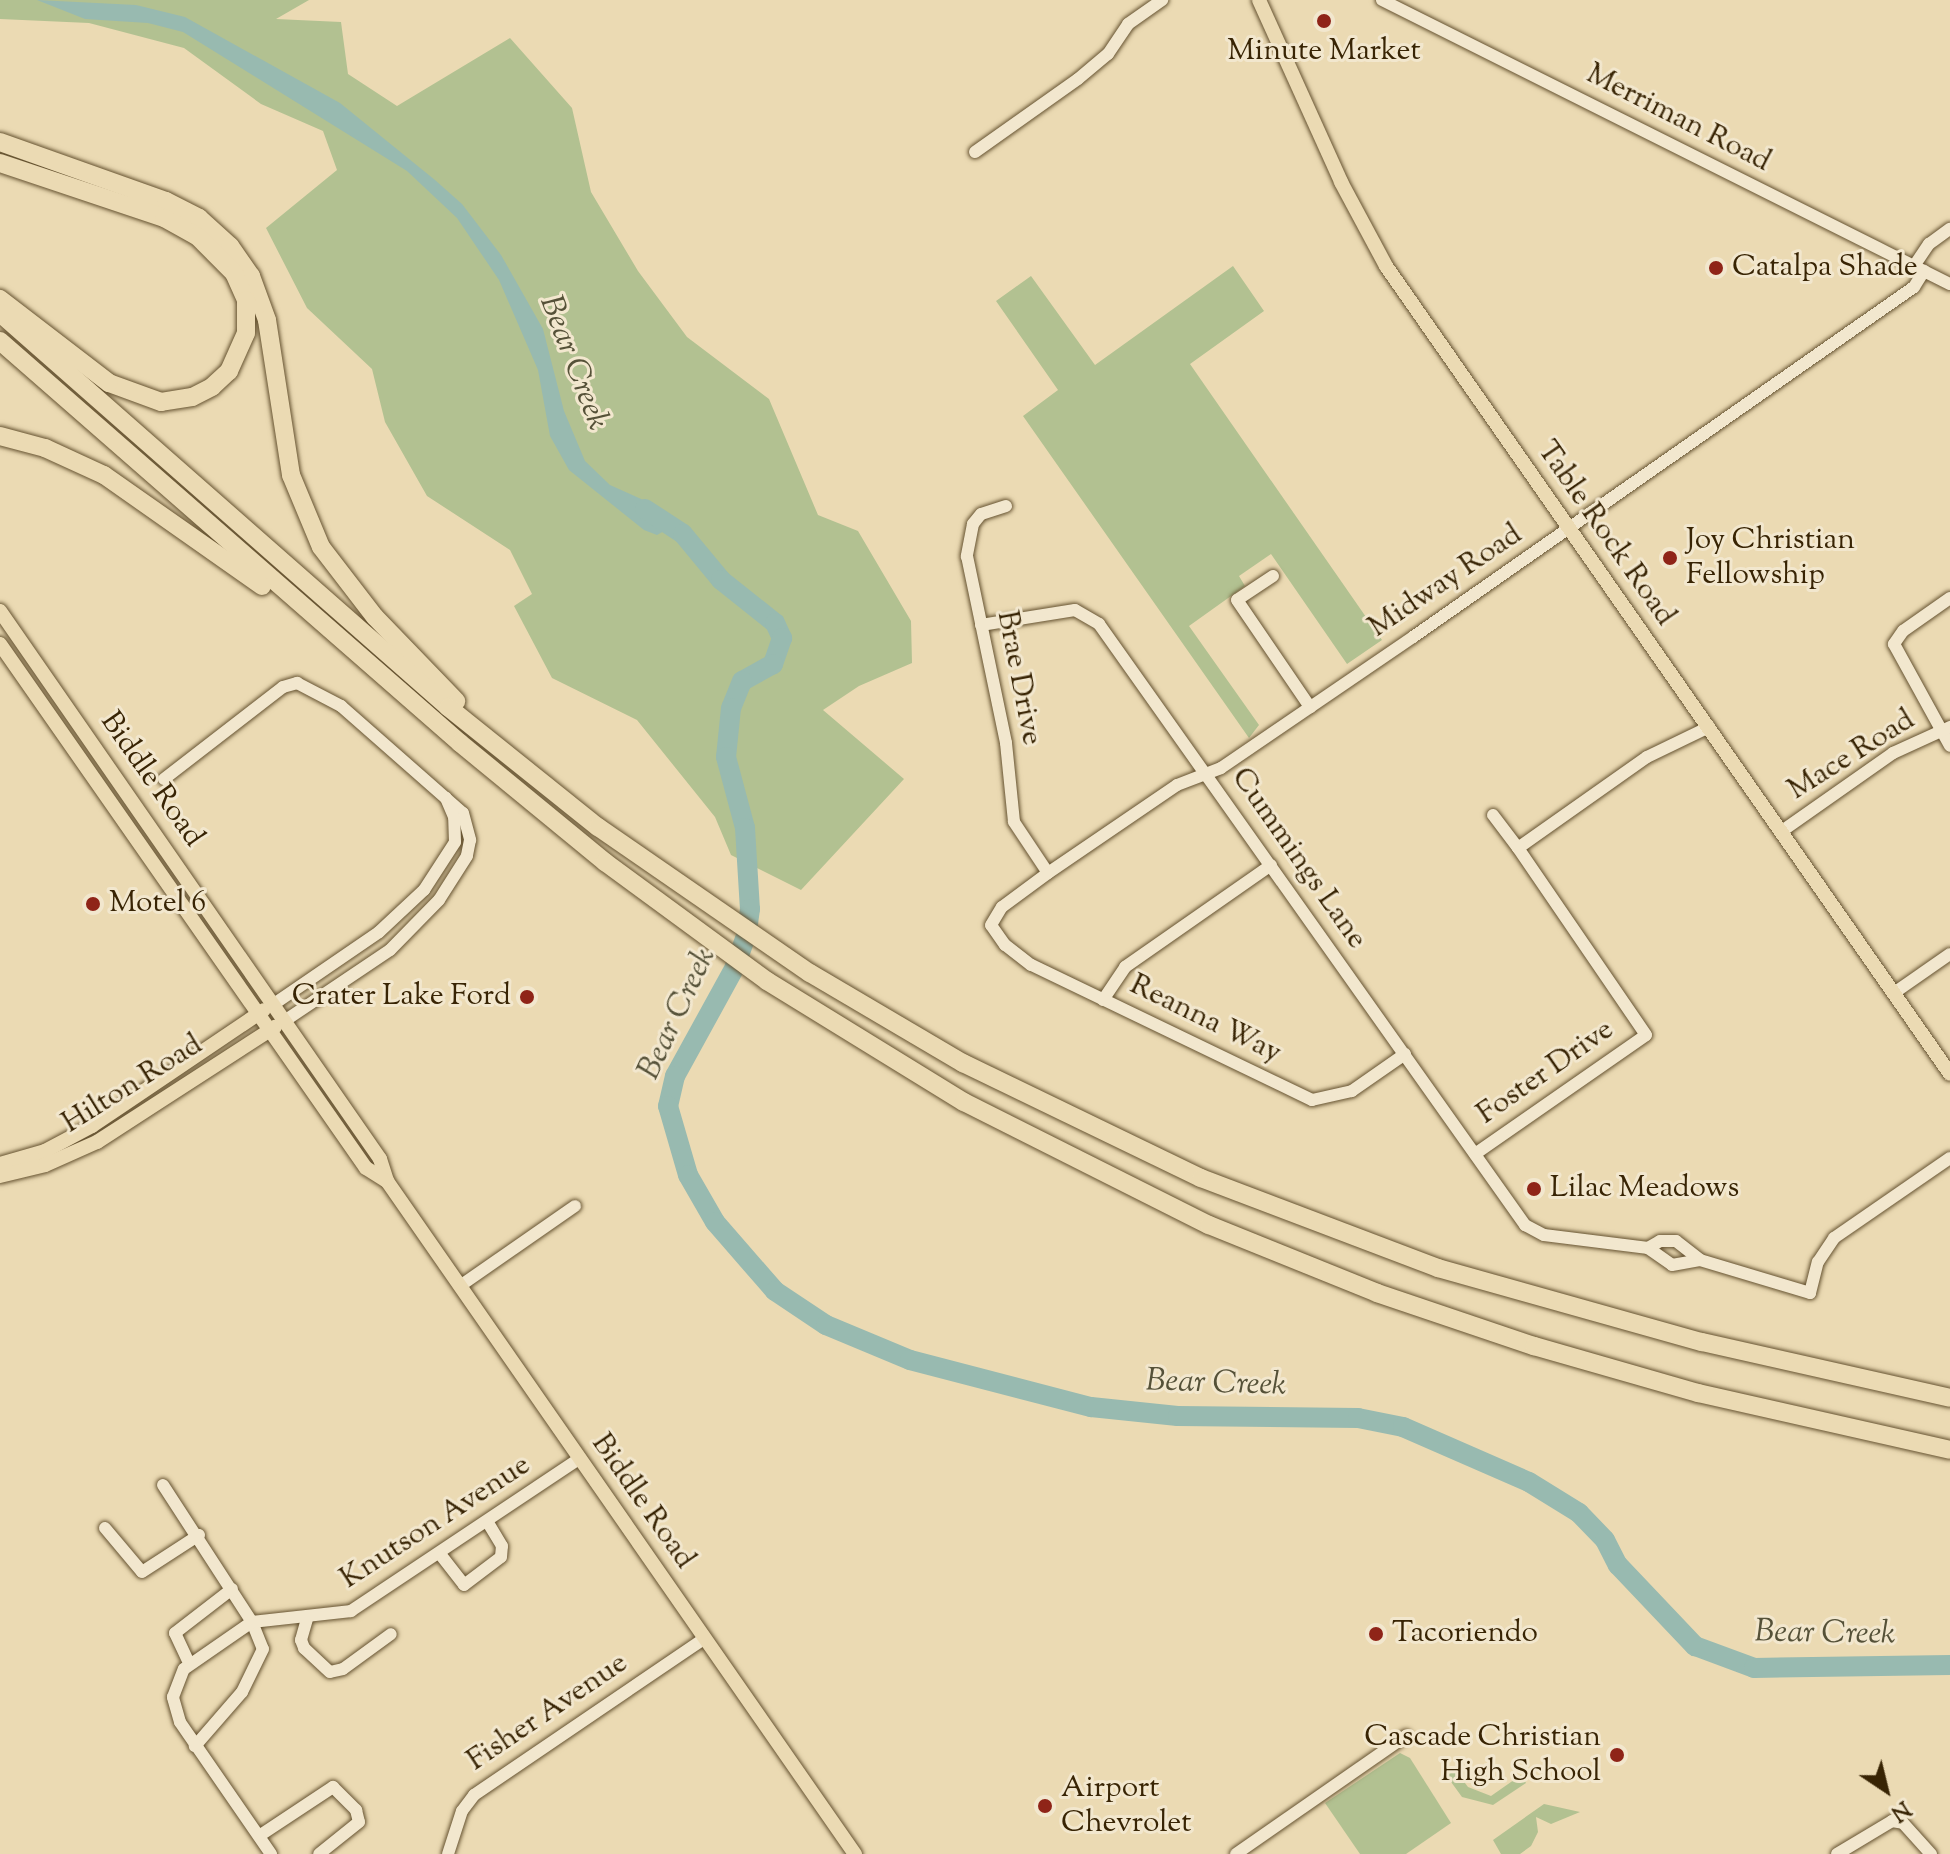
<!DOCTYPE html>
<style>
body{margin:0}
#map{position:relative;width:1950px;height:1854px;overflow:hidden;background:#ebdab3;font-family:"Sorts Mill Goudy",serif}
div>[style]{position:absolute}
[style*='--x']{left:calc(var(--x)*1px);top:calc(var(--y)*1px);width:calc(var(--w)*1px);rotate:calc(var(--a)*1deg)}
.green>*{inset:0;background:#b2c191}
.water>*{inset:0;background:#98bab0}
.river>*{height:20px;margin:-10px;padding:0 10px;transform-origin:10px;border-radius:10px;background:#98bab0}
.roads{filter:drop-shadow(0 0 2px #655230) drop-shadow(0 0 2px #655230)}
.minor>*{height:12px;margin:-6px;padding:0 6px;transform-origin:6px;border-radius:6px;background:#f2e7ce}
.major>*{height:14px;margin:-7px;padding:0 7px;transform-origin:7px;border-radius:7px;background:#ebdab3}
.highway>*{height:18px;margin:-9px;padding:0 9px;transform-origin:9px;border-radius:9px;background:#ebdab3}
.dots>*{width:22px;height:22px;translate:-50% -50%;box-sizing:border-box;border:4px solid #f2e7ce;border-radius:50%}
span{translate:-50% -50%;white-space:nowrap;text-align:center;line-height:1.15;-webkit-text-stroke:6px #f2e7ce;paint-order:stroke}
.poi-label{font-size:30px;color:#382404}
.left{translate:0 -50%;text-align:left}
.right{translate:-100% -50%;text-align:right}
.street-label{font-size:30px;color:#382404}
.water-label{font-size:32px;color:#555138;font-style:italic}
.north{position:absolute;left:1846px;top:1750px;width:80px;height:80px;-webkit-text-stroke:6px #f2e7ce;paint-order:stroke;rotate:145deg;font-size:22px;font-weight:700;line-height:32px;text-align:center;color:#382404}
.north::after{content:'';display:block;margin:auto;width:28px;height:36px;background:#382404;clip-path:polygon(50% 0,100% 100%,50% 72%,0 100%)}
</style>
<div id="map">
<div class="green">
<div style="clip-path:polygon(0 0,309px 0,276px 19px,341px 22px,348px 74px,397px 106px,510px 38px,572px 108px,591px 192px,638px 271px,687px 337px,769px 399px,818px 515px,858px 531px,911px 621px,912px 663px,859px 686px,823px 710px,904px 779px,801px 890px,731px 855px,715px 817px,637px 720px,552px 678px,514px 606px,532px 594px,510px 550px,427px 496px,385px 422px,372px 369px,307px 308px,266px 228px,337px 170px,323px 131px,261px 104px,184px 48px,89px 23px,0 19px)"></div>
<div style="clip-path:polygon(1233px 266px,1264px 311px,1190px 364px,1382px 640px,1347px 664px,1271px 554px,1239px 576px,1245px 586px,1189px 626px,1259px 725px,1249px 738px,1023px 416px,1058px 390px,996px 301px,1031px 276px,1095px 365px)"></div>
<div style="clip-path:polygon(1400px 1753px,1410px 1758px,1451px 1823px,1406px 1854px,1360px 1854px,1325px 1803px)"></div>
<div style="clip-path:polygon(1456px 1771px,1468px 1787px,1491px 1796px,1521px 1775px,1526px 1783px,1493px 1805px,1462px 1797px,1446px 1775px)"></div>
<div style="clip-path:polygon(1544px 1804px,1580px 1812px,1551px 1824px,1536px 1817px,1538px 1832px,1531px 1846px,1520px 1854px,1501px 1854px,1493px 1840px)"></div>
</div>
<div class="water">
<div style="clip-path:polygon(37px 0,136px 5px,185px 17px,340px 103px,435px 180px,462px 204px,501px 255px,543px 329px,564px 411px,585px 461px,610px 485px,659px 507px,669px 516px,666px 530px,657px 535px,644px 530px,569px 470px,550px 436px,538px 370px,499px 280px,457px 218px,407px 171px,183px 32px,148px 23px,85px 19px)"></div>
</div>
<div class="river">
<div style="--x:645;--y:509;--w:45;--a:33.3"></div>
<div style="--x:683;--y:534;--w:60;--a:50.4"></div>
<div style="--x:721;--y:580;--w:69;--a:38.5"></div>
<div style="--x:775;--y:623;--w:17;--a:65"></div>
<div style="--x:782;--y:638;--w:28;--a:109"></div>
<div style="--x:773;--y:664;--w:35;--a:151"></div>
<div style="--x:742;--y:681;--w:29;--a:112"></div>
<div style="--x:731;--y:708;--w:49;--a:95.8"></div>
<div style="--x:726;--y:757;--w:73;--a:75"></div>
<div style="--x:745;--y:828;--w:81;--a:86.5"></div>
<div style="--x:750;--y:909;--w:27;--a:98"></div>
<div style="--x:746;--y:936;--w:33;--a:110"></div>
<div style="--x:735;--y:967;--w:124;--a:118.8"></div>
<div style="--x:675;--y:1076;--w:31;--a:103"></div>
<div style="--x:668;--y:1106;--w:72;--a:73.8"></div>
<div style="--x:688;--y:1175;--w:54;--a:60.1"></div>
<div style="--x:715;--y:1222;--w:91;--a:49"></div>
<div style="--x:775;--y:1291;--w:61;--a:33.7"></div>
<div style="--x:826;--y:1325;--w:91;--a:22.6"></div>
<div style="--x:910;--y:1360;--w:187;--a:14.6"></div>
<div style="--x:1091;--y:1407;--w:87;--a:5.9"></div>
<div style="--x:1178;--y:1416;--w:180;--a:0.6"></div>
<div style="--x:1358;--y:1418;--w:46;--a:11.3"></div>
<div style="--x:1403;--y:1427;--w:137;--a:23.6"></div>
<div style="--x:1529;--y:1482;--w:59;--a:31.8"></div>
<div style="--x:1579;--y:1513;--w:37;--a:46"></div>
<div style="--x:1605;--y:1540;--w:28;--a:63"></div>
<div style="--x:1618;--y:1565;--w:112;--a:46.5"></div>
<div style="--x:1695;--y:1646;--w:63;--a:20.4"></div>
<div style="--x:1754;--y:1668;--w:196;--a:-0.9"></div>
</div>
<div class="roads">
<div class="minor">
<div style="--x:1382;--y:0;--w:635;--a:26.57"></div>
<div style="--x:975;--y:152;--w:126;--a:-35.3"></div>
<div style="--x:1078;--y:79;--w:39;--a:-40"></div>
<div style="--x:1108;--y:54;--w:36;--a:-56"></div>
<div style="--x:1128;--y:24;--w:42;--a:-35.2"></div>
<div style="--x:1914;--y:266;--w:27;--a:-56"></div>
<div style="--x:1929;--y:244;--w:26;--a:-36"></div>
<div style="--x:1006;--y:506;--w:26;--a:162"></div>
<div style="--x:981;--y:514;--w:13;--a:129"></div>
<div style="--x:973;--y:524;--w:33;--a:101"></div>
<div style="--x:967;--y:556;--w:191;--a:78.2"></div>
<div style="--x:1006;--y:743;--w:79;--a:84.2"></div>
<div style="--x:1014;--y:822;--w:61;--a:56.3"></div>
<div style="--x:1273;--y:576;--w:43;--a:146.3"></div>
<div style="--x:1237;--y:600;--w:130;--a:55.7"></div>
<div style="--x:1950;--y:598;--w:57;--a:144.9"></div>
<div style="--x:1903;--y:631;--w:16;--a:125"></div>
<div style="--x:1894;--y:644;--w:116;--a:61.2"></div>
<div style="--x:981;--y:625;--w:95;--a:-9.1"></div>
<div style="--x:1075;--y:610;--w:28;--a:30"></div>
<div style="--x:1099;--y:624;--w:737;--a:54.67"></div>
<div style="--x:1525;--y:1225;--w:21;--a:28"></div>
<div style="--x:1544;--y:1235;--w:105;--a:7.1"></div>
<div style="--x:1648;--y:1248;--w:29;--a:35"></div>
<div style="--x:1672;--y:1265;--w:28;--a:-10"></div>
<div style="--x:164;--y:779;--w:150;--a:-37.7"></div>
<div style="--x:283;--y:687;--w:15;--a:-16"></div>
<div style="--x:297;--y:683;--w:50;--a:27.6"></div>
<div style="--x:341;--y:706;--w:162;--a:41.3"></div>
<div style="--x:463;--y:813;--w:28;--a:75"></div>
<div style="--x:470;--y:840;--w:16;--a:101"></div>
<div style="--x:467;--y:856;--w:52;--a:122.5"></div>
<div style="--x:439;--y:900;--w:70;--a:134.4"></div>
<div style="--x:390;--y:950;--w:125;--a:146.1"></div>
<div style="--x:1493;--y:815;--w:41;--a:52.9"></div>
<div style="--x:1782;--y:831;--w:136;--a:-35.1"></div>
<div style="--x:1893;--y:753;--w:63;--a:-24.5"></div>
<div style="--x:1894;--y:993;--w:68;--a:-34.9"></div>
<div style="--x:1103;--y:1000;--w:40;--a:-56"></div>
<div style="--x:1125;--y:967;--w:178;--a:-34.9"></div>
<div style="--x:274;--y:1004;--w:127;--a:-34.4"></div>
<div style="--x:379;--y:932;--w:62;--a:-43"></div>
<div style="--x:424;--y:890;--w:57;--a:-57.1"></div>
<div style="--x:455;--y:842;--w:25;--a:-92"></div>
<div style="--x:454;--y:817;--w:21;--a:-113"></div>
<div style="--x:1405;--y:1054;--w:65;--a:145.1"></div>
<div style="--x:1352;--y:1091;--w:41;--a:167.3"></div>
<div style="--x:1312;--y:1100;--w:312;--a:-154.3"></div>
<div style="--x:1031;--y:965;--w:33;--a:-142"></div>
<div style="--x:1005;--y:945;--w:24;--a:-125"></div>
<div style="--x:991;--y:925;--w:21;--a:-59"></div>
<div style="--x:1002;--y:907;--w:57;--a:-36.5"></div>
<div style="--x:1048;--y:873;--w:156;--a:-34.3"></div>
<div style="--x:1177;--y:785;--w:47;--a:-21.1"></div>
<div style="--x:1221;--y:768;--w:232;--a:-34.3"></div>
<div style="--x:1413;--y:637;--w:611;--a:-34.94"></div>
<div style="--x:1914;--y:287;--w:19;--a:-58"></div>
<div style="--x:1475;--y:1154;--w:208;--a:-34.8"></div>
<div style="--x:1646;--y:1035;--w:227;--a:-124.4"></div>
<div style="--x:1518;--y:848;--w:158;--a:-35.2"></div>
<div style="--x:1647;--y:757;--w:69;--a:-25.8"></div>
<div style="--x:1648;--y:1248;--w:14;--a:-30"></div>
<div style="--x:1660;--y:1241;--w:16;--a:0"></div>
<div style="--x:1676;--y:1241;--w:31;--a:38"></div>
<div style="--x:1700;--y:1260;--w:115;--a:16.7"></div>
<div style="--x:1810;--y:1293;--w:32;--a:-76"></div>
<div style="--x:1818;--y:1262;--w:29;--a:-56"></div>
<div style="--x:1834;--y:1238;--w:141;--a:-34.6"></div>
<div style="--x:460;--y:1286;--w:140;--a:-34.8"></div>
<div style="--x:163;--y:1485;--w:163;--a:57"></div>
<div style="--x:252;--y:1622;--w:29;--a:68"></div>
<div style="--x:263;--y:1649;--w:48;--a:116"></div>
<div style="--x:242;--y:1692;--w:72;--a:131"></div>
<div style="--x:105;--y:1528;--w:57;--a:49.9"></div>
<div style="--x:142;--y:1572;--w:68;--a:-33"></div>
<div style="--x:440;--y:1554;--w:39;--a:52"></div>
<div style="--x:464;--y:1585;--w:46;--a:-37.1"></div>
<div style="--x:501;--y:1557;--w:11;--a:-85"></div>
<div style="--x:502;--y:1546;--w:29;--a:-121"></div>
<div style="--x:307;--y:1619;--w:22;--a:106"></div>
<div style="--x:301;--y:1640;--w:9;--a:69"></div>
<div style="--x:304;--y:1648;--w:35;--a:43"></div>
<div style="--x:330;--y:1672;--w:13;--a:-13"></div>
<div style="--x:343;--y:1669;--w:59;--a:-36.1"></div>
<div style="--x:189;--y:1663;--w:33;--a:-115"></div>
<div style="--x:175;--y:1633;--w:72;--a:-37.7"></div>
<div style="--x:259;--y:1836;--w:89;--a:-33.5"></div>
<div style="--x:333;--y:1787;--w:33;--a:45"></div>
<div style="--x:356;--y:1810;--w:12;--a:76"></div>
<div style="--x:359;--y:1822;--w:51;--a:141.3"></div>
<div style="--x:271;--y:1854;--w:160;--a:-124.6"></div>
<div style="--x:180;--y:1722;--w:26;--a:-106"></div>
<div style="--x:173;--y:1697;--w:30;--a:-69"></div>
<div style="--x:184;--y:1669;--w:83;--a:-34.7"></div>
<div style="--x:252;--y:1622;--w:100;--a:-6.3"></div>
<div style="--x:351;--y:1611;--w:275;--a:-33.7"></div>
<div style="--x:448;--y:1854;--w:45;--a:-72"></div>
<div style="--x:462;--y:1811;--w:20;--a:-53"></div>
<div style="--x:474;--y:1795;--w:279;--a:-34.2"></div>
<div style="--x:1236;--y:1854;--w:207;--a:-34.8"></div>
<div style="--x:1837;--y:1854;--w:64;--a:-31"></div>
<div style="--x:1892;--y:1821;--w:11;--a:10"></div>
<div style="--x:1903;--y:1823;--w:42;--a:47.9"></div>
</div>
<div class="major">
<div style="--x:1259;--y:0;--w:200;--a:65.7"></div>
<div style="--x:1341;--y:182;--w:95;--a:61.8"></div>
<div style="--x:1386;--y:266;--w:985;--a:55.08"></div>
<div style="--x:0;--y:611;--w:667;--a:55.26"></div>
<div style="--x:380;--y:1159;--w:23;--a:72"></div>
<div style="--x:387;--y:1181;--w:820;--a:55.19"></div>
<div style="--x:0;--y:644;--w:639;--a:55.07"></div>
<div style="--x:366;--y:1168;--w:25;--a:32"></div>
<div style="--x:0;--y:1164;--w:47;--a:-16.1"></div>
<div style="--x:45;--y:1151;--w:53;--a:-28"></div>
<div style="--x:92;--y:1126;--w:207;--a:-34"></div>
<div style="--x:0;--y:1176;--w:46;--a:-13.7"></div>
<div style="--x:45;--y:1165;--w:57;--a:-23.9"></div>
<div style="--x:97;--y:1142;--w:212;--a:-32.9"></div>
</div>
<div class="highway">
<div style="--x:0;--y:142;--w:176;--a:19.6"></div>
<div style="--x:166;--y:201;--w:37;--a:27"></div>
<div style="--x:199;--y:218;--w:42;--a:42.1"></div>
<div style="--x:230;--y:246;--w:37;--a:55"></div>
<div style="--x:251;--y:276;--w:47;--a:70"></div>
<div style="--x:267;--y:320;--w:157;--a:81.2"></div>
<div style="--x:291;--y:475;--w:78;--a:67.4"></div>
<div style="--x:321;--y:547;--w:88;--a:52.4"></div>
<div style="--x:375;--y:617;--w:117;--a:46"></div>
<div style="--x:0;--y:163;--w:173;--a:18.5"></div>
<div style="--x:164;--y:218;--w:38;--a:29"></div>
<div style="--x:197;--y:236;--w:52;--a:45"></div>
<div style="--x:234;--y:273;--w:30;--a:66"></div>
<div style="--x:246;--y:300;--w:33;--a:90"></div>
<div style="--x:246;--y:333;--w:42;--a:114.1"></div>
<div style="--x:229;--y:371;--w:23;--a:137"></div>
<div style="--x:212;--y:387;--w:22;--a:153"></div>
<div style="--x:192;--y:397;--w:31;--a:171"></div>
<div style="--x:161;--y:402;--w:55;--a:-159.9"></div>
<div style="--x:109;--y:383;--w:138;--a:-142.4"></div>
<div style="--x:0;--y:313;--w:597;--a:41.33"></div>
<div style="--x:448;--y:707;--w:192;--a:38.7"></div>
<div style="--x:598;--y:827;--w:257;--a:34.6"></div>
<div style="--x:810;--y:973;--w:178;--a:30.5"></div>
<div style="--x:963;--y:1063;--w:264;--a:25.8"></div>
<div style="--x:1201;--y:1178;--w:254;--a:20.8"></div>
<div style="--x:1438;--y:1268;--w:274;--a:15.7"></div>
<div style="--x:1702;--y:1342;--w:254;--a:12.7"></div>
<div style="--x:0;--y:341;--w:611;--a:41.15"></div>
<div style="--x:460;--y:743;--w:188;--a:39.4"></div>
<div style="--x:605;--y:862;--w:201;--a:36.3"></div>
<div style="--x:767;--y:981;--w:231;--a:31.6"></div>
<div style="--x:964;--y:1102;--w:274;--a:26.7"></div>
<div style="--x:1209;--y:1225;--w:181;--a:22"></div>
<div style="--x:1377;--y:1293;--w:166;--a:18.7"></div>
<div style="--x:1534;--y:1346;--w:171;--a:16"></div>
<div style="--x:1698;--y:1393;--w:258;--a:12.7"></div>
<div style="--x:0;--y:436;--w:47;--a:14.9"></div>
<div style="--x:45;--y:448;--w:65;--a:24.6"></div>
<div style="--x:104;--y:475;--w:193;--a:35.1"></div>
</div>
</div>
<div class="dots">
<div style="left:1324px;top:21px;background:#8f2418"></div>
<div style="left:1716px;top:268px;background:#8f2418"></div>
<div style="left:1670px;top:558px;background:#8f2418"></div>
<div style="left:93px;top:904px;background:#8f2418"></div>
<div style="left:527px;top:997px;background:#8f2418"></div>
<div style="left:1534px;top:1189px;background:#8f2418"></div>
<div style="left:1376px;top:1634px;background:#8f2418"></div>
<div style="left:1617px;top:1755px;background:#8f2418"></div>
<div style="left:1045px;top:1806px;background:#8f2418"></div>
</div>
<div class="poi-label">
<span style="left:1324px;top:52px">Minute Market</span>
<span class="left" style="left:1732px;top:268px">Catalpa Shade</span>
<span class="left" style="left:1686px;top:558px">Joy Christian<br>Fellowship</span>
<span class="left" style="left:109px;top:904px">Motel 6</span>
<span class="right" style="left:511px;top:997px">Crater Lake Ford</span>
<span class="left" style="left:1550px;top:1189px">Lilac Meadows</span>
<span class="left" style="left:1392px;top:1634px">Tacoriendo</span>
<span class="right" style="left:1601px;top:1755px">Cascade Christian<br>High School</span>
<span class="left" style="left:1061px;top:1806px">Airport<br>Chevrolet</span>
</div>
<div class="street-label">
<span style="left:1678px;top:119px;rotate:27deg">Merriman Road</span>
<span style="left:1605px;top:534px;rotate:55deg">Table Rock Road</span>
<span style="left:1446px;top:582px;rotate:-34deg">Midway Road</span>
<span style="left:1018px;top:678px;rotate:79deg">Brae Drive</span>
<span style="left:1852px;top:756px;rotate:-32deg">Mace Road</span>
<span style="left:151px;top:780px;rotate:55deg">Biddle Road</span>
<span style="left:1298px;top:859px;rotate:55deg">Cummings Lane</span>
<span style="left:1205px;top:1020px;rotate:26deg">Reanna Way</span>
<span style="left:1546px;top:1073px;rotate:-35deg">Foster Drive</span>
<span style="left:133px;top:1085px;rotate:-32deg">Hilton Road</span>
<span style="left:642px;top:1502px;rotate:55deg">Biddle Road</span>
<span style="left:436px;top:1523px;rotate:-33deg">Knutson Avenue</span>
<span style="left:548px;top:1713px;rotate:-34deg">Fisher Avenue</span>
</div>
<div class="water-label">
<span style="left:573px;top:363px;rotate:69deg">Bear Creek</span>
<span style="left:678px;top:1014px;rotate:-65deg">Bear Creek</span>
<span style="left:1216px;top:1384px;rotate:2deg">Bear Creek</span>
<span style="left:1825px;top:1634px;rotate:1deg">Bear Creek</span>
</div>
<div class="north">N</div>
</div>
